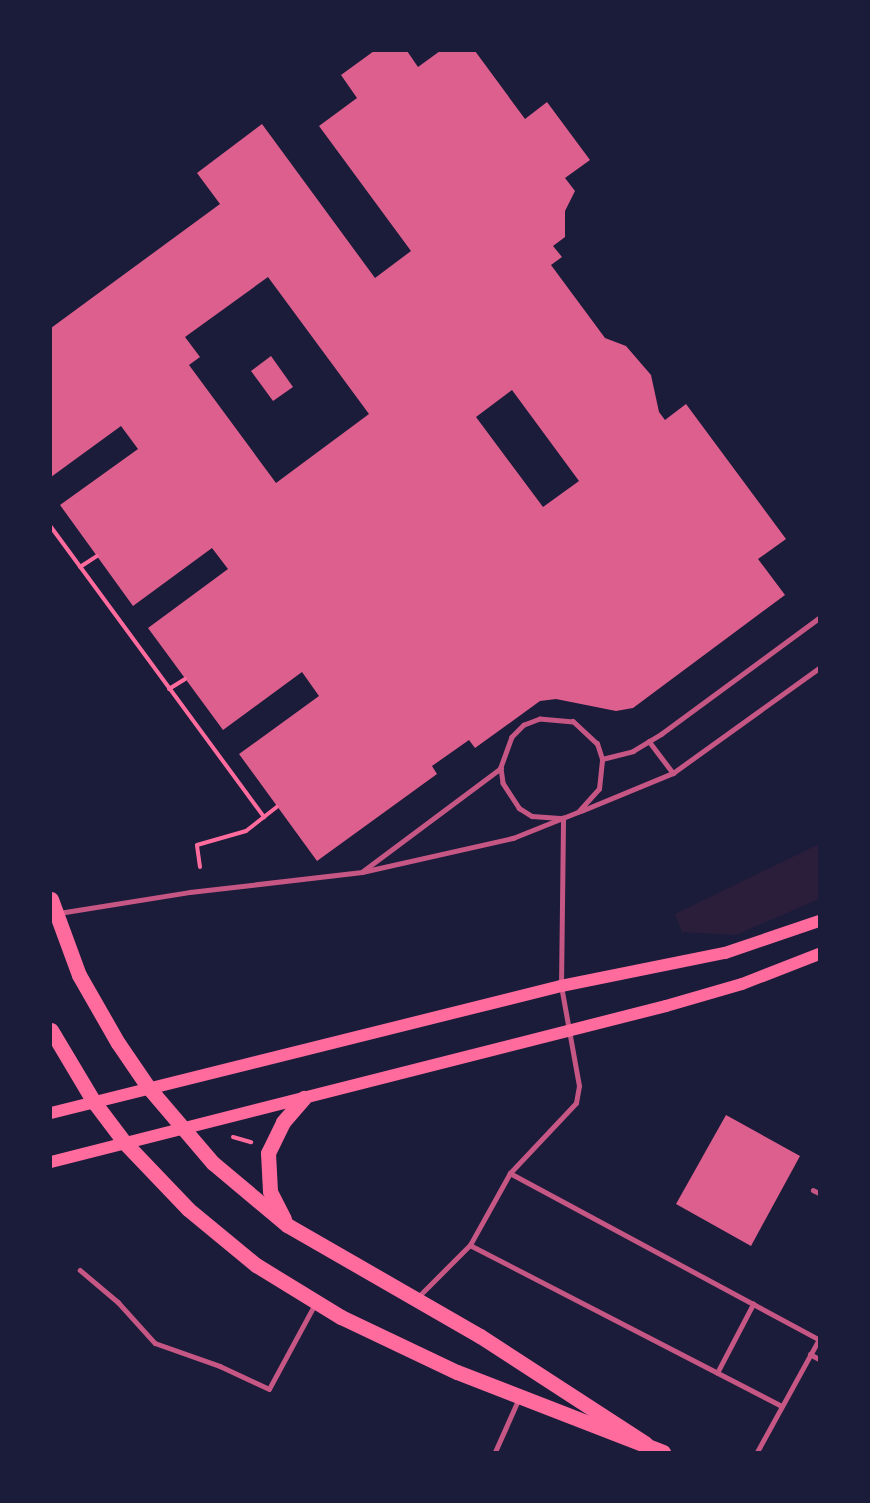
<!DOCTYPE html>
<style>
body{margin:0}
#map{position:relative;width:870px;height:1503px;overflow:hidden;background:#1b1b3a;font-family:"Exo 2",sans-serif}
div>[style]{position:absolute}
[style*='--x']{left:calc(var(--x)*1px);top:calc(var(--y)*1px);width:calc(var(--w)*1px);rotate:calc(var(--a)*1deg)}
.green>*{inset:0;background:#2a1e3b}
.building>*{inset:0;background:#dd5f8e}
.path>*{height:4px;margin:-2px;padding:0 2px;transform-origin:2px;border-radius:2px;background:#ff6b9d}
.service>*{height:4.5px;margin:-2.25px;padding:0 2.25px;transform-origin:2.25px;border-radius:2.25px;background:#c65784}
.secondary>*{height:12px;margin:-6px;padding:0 6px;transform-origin:6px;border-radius:6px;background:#ff6b9d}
.primary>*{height:15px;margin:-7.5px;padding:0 7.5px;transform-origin:7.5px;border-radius:7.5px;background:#ff6b9d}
span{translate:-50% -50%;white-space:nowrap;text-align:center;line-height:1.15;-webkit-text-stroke:4.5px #1b1b3a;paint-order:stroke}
.frame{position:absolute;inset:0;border:52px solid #1b1b3a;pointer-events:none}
</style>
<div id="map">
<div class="green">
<div style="clip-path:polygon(819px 844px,819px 899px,736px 935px,682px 932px,675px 914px)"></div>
</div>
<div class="building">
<div style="clip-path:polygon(evenodd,374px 51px,407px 51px,418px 67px,440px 51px,475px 51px,525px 119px,547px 102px,590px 160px,565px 178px,575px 191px,565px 211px,565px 237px,553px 246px,562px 257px,551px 265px,605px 338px,626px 346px,651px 375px,659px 412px,665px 420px,686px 404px,786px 539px,758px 559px,785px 595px,633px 708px,616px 711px,556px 699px,540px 701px,475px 748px,469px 740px,432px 766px,437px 774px,317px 861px,239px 754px,319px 696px,302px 672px,223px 730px,148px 628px,228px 569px,212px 548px,133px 606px,60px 505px,138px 449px,121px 426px,51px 477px,51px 328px,220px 204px,197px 173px,262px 124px,375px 278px,411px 251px,319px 126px,357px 98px,341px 75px,374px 51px,268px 277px,369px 414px,276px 483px,189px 365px,200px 357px,185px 337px,268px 277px,374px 51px,512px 390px,579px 481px,543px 507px,476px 417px,512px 390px)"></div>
<div style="clip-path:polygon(271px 356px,293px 387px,273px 401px,251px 371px)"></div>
<div style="clip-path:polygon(726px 1115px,800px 1156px,751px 1246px,676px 1204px)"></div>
</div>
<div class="path">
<div style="--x:51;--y:527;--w:360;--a:53.7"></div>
<div style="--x:80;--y:567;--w:20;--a:-33"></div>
<div style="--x:169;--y:689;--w:19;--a:-32"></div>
<div style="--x:200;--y:867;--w:22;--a:-98"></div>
<div style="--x:197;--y:845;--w:51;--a:-15.9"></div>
<div style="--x:246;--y:831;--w:39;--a:-38"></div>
<div style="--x:233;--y:1137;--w:19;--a:16"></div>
</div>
<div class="service">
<div style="--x:649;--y:741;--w:40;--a:53"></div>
<div style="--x:602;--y:759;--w:32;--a:-14"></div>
<div style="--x:633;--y:751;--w:33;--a:-31"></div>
<div style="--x:661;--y:734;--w:196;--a:-36.3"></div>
<div style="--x:581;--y:811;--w:100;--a:-22.4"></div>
<div style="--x:673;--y:773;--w:180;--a:-35.7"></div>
<div style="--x:363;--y:871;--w:172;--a:-36.7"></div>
<div style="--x:59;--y:913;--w:133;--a:-9.1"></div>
<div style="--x:190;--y:892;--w:173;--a:-6.6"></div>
<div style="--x:362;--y:872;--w:155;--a:-12.7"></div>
<div style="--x:513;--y:838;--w:70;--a:-21.8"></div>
<div style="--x:578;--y:812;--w:31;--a:-48"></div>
<div style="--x:599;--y:789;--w:30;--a:-84"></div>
<div style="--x:602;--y:759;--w:16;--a:-108"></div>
<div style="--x:597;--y:744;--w:33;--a:-137"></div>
<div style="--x:573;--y:722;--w:33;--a:-175"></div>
<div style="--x:540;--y:719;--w:17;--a:159"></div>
<div style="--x:524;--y:725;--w:17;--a:135"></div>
<div style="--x:512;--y:737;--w:33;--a:110"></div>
<div style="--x:501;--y:768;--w:15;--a:82"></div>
<div style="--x:503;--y:783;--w:30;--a:57"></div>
<div style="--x:519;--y:808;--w:15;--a:32"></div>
<div style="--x:532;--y:816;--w:31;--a:4"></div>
<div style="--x:510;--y:1173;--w:350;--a:28.3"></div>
<div style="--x:813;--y:1190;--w:7;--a:27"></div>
<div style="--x:470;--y:1245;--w:351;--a:27.3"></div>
<div style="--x:80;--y:1270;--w:50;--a:40.1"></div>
<div style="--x:118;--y:1302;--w:55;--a:47.9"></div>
<div style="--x:155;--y:1343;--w:69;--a:19.5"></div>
<div style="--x:220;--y:1366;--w:54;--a:25.1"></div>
<div style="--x:269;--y:1389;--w:97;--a:-61.6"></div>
<div style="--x:417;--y:1298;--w:75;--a:-45"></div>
<div style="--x:470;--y:1245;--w:82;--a:-60.9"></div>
<div style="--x:510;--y:1173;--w:96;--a:-46.7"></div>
<div style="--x:576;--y:1103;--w:17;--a:-80"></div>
<div style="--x:579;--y:1086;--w:102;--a:-100.2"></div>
<div style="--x:561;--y:986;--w:168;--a:-89.3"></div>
<div style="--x:810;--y:1354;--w:10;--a:29"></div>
<div style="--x:717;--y:1373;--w:78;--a:-62.4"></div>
<div style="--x:495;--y:1452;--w:59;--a:-66"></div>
<div style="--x:757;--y:1452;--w:129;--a:-61.2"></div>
</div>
<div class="secondary">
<div style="--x:51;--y:1113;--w:526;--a:-13.98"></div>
<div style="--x:561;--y:986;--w:167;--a:-11.4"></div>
<div style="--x:725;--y:953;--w:99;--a:-18.8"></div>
<div style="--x:51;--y:1162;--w:634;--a:-14.23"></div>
<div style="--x:666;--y:1006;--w:79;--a:-16.1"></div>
<div style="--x:742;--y:984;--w:83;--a:-21.3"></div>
</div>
<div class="primary">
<div style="--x:51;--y:899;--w:81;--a:69.8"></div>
<div style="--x:79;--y:975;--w:78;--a:60.2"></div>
<div style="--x:118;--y:1043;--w:53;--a:55.7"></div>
<div style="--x:148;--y:1087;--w:100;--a:49.5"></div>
<div style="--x:213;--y:1163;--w:97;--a:40"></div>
<div style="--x:287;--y:1225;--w:223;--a:29.9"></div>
<div style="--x:480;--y:1336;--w:197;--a:33"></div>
<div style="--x:51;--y:1030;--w:84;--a:59.2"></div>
<div style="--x:94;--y:1102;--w:51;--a:52.9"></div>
<div style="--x:125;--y:1143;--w:91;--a:46.3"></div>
<div style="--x:188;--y:1209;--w:88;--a:39.5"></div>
<div style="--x:256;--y:1265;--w:100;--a:31.5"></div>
<div style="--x:341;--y:1317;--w:128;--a:25.4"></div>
<div style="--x:457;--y:1372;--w:221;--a:21.2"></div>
<div style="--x:284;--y:1219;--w:31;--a:-117"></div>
<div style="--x:270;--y:1191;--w:38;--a:-93"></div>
<div style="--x:268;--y:1153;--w:34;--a:-64"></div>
<div style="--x:283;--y:1122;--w:32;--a:-49"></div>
</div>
<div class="frame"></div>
</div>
